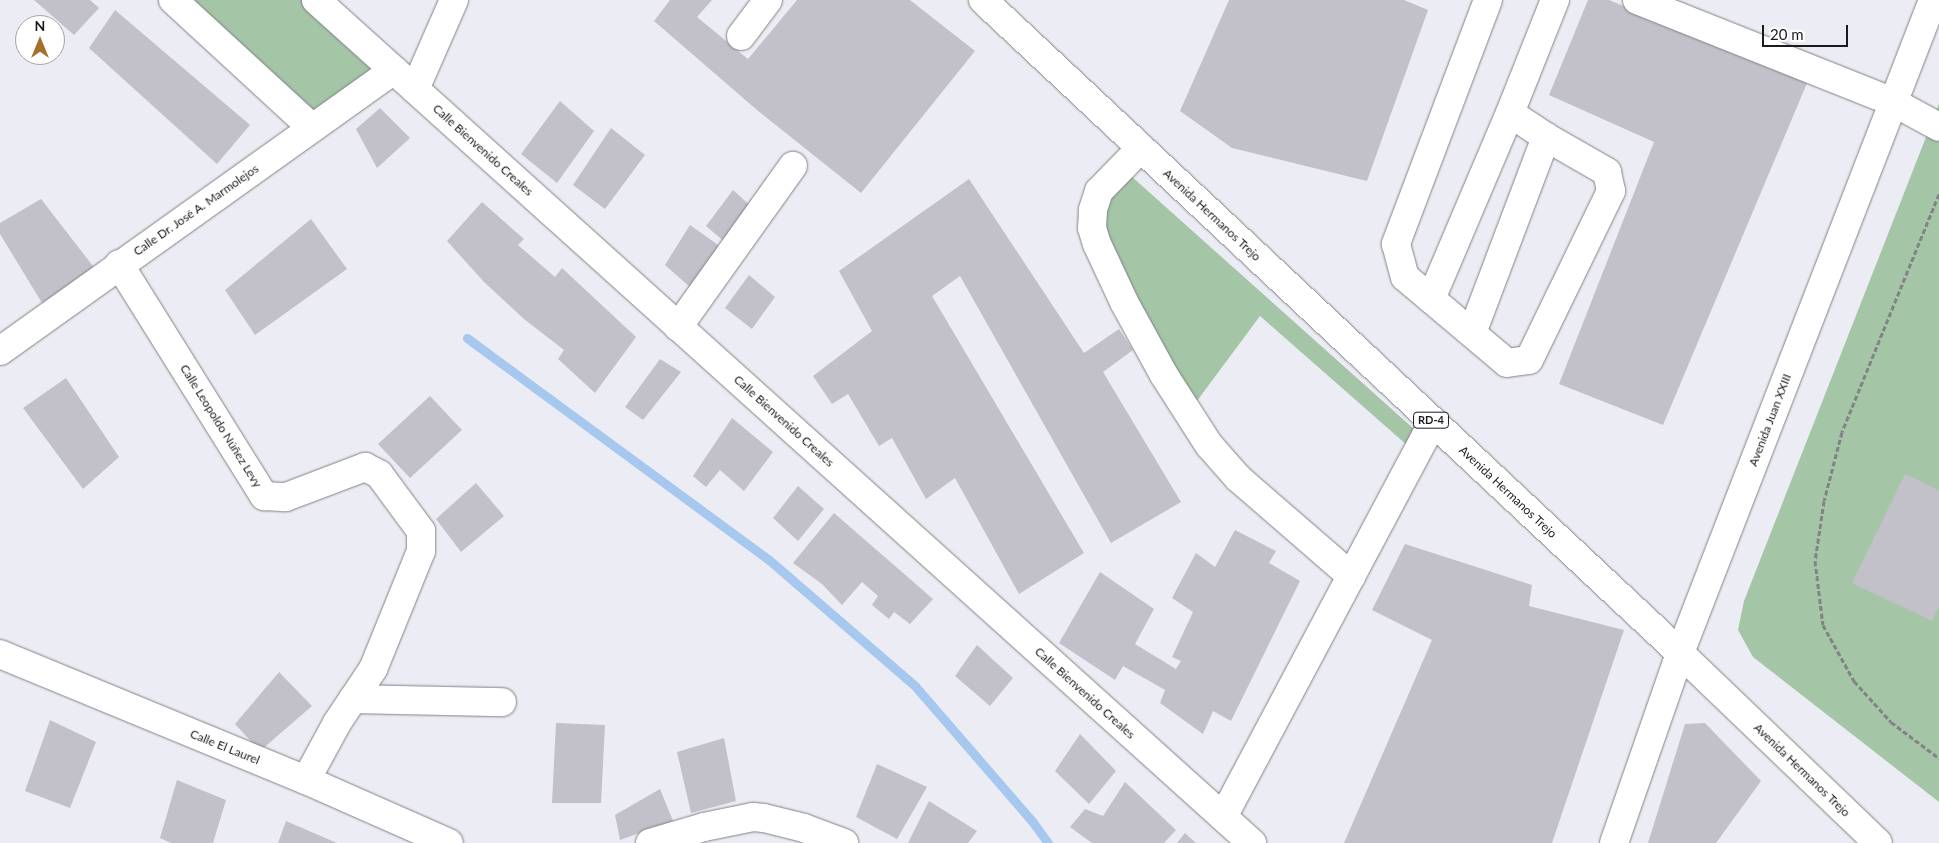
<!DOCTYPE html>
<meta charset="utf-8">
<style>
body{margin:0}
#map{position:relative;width:1939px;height:843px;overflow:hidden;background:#ececf4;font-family:Lato,sans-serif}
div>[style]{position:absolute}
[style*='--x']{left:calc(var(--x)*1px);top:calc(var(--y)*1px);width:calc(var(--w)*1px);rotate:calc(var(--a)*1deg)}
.green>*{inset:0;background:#a4c5a6}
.stream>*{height:9px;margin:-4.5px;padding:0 4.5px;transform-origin:4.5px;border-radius:4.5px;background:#a6c7ee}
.building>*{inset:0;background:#c2c1ca}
.path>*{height:3px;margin-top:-1.5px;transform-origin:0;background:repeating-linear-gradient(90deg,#828287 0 5px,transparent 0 7.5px)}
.roads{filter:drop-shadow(0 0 1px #828189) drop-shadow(0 0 1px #828189)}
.minor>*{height:28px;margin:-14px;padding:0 14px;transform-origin:14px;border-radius:14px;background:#fff}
.major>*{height:28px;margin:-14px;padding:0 14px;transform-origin:14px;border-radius:14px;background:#fff}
span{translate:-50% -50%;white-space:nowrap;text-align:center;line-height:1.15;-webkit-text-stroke:4px #fff;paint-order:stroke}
.shield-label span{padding:1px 4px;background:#fff;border:1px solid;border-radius:4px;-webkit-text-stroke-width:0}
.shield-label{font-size:11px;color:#1b1b1e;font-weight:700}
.street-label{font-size:12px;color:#1b1b1e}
.north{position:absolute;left:15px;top:15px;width:50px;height:50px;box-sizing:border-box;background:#fff;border:1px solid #a4a4a5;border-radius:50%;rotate:0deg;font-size:14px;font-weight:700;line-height:20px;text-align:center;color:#1b1b1e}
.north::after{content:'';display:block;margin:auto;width:18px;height:22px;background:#a66f2b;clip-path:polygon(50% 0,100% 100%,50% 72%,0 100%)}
.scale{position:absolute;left:1762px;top:25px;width:86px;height:22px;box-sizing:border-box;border:2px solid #1b1b1e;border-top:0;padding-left:6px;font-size:15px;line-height:18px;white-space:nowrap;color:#1b1b1e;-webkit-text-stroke:4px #fff;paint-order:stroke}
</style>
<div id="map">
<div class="green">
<div style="clip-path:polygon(173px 0,316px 0,394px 70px,312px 128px)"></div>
<div style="clip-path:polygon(1939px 104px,1939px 802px,1753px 657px,1738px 630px,1744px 601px)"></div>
<div style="clip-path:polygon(1121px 167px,1424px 438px,1416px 453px,1260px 316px,1188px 413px,1093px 210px)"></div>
</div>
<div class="stream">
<div style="--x:467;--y:338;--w:373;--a:36.3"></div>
<div style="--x:768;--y:559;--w:194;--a:40.8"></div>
<div style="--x:915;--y:686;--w:179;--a:49.1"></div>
<div style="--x:1032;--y:821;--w:27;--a:54"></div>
</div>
<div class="building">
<div style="clip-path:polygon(34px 0,90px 0,99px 8px,74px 35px)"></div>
<div style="clip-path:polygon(670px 0,712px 0,697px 17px,748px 59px,797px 0,910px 0,975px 51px,861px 193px,757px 110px,654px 21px)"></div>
<div style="clip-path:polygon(1229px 0,1404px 0,1428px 10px,1367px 181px,1232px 148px,1180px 111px)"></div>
<div style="clip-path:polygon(1588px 0,1609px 0,1807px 83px,1663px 425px,1559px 384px,1654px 142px,1549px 95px)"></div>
<div style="clip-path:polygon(115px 10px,250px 125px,217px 164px,89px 48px)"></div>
<div style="clip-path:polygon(560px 101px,594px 131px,557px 183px,521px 154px)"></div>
<div style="clip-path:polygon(380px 108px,410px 138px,377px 168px,356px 129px)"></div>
<div style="clip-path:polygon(611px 128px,645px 155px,605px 209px,573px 185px)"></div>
<div style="clip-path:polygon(969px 179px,1084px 353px,1119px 329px,1133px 350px,1103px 372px,1181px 502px,1111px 543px,960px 276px,932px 296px,1084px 553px,1019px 594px,955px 478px,926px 499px,892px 438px,879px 446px,848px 394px,832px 404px,813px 376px,872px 331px,839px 271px)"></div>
<div style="clip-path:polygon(733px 190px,754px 209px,726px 243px,706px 226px)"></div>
<div style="clip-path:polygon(41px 199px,96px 270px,42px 303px,0 234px,0 223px)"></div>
<div style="clip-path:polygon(482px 202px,524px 239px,518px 245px,555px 277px,562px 268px,636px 337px,595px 393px,558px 359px,564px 350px,524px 319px,484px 282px,447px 241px)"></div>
<div style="clip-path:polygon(311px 219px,347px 269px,255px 335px,225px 290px)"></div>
<div style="clip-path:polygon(690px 225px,721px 247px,691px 288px,665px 265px)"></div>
<div style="clip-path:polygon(749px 275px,775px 297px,752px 329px,725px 308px)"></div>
<div style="clip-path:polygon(660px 359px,681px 372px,643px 420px,625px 407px)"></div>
<div style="clip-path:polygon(66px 378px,119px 457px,83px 489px,23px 408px)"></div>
<div style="clip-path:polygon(430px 396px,462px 430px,410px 478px,378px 444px)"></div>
<div style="clip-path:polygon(732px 418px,773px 452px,744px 491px,720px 470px,706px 487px,693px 476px)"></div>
<div style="clip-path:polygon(1905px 474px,1939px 490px,1939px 607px,1932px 621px,1852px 583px)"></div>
<div style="clip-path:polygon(476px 483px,504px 516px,461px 552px,436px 519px)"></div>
<div style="clip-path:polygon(798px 486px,824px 509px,798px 541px,773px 518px)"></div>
<div style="clip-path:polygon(834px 513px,933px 599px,910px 624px,894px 612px,889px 619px,872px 605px,878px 596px,862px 582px,842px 605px,822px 584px,793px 563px)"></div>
<div style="clip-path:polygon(1235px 530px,1276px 551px,1269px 563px,1300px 581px,1231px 721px,1213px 711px,1203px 734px,1160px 703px,1165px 690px,1123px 666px,1115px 680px,1059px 643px,1100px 572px,1154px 609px,1135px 644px,1176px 669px,1181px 661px,1172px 657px,1193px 612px,1172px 598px,1196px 553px,1215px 567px)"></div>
<div style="clip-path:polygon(1405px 544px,1532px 585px,1529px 606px,1624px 630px,1552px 843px,1344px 843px,1432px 640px,1372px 610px)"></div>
<div style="clip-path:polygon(977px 645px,1013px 678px,990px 706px,955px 676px)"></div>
<div style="clip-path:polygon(279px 672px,312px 706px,260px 751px,235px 724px)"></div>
<div style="clip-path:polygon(50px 720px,96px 742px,70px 808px,25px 791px)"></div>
<div style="clip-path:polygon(556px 723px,605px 725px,601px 803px,552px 803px)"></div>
<div style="clip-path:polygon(1705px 723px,1761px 781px,1716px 843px,1648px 843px,1685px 724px)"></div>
<div style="clip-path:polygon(1080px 734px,1116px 771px,1089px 804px,1055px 771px)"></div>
<div style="clip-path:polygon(724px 738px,736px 801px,691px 813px,677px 752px)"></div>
<div style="clip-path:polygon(877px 764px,927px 787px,897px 839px,856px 817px)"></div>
<div style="clip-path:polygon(177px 780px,226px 800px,213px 843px,171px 843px,160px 838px)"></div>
<div style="clip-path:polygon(1125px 782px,1176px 830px,1164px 843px,1092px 843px,1070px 827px,1085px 809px,1103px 816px)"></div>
<div style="clip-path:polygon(660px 789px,673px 821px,620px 840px,615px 815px)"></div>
<div style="clip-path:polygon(929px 801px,977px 831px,968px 843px,908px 843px)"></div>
<div style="clip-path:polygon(286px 821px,337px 843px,278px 843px)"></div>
<div style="clip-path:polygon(1185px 833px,1196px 843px,1177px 843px)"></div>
</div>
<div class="path">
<div style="--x:1939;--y:194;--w:257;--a:112.2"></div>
<div style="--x:1842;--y:432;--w:71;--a:104.6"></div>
<div style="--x:1824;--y:501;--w:61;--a:98.5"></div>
<div style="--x:1815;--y:561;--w:64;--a:82.9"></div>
<div style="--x:1823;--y:625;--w:64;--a:61"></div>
<div style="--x:1854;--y:681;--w:55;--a:47.9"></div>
<div style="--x:1891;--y:722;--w:60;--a:36.9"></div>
</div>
<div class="roads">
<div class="minor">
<div style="--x:173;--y:0;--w:189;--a:42.6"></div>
<div style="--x:316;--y:0;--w:1260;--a:42.01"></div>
<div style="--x:1488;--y:0;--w:261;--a:110.7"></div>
<div style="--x:1396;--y:244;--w:34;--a:75"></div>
<div style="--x:1405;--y:277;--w:133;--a:40.1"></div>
<div style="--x:1507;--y:363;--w:22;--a:-8"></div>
<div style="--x:1529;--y:360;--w:188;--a:-64.1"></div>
<div style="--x:1611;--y:191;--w:19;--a:-102"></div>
<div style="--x:1607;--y:172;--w:70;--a:-150.2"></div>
<div style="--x:1546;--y:137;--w:43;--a:-146.3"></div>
<div style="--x:1510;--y:113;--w:122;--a:-68.3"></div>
<div style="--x:741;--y:36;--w:45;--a:-53.1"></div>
<div style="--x:415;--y:89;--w:97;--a:-66.3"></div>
<div style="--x:1893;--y:102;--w:52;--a:28.5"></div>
<div style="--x:1141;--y:148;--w:60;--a:134.3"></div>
<div style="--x:1099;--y:191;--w:20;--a:108"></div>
<div style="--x:1093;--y:210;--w:18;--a:93"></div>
<div style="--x:1092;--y:228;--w:17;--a:73"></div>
<div style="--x:1097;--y:244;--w:64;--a:65"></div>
<div style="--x:1124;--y:302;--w:83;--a:61.3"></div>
<div style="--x:1164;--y:375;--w:83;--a:57.3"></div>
<div style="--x:1209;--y:445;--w:44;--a:48.7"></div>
<div style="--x:1238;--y:478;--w:150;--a:40.9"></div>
<div style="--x:119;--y:264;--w:274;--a:58"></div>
<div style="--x:264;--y:496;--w:22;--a:3"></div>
<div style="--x:286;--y:497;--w:85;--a:-20.8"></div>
<div style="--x:365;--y:467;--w:16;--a:27"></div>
<div style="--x:379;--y:474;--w:71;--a:53.6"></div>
<div style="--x:421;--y:531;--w:20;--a:90"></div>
<div style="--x:421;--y:551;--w:127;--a:112.1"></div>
<div style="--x:373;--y:669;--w:65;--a:123.7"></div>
<div style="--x:337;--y:723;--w:65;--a:118.5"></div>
<div style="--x:1431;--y:299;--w:202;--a:-67"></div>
<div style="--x:678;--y:327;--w:198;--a:-54.5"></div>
<div style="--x:1472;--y:333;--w:210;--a:-69.3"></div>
<div style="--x:0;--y:351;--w:484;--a:-35.5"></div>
<div style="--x:0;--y:654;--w:331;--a:22.4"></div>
<div style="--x:306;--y:780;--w:156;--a:23.8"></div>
<div style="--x:353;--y:699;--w:149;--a:1.2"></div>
<div style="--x:1223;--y:817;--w:447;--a:-62"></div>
<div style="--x:650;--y:843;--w:56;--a:-16.5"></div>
<div style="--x:704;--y:827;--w:50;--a:-11.5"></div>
<div style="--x:753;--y:817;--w:11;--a:5"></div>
<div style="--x:764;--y:818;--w:41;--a:14"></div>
<div style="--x:804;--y:828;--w:43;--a:20.6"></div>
</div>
<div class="major">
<div style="--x:983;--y:0;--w:955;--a:43.13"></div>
<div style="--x:1680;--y:653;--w:274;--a:43.8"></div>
<div style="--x:1637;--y:0;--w:276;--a:21.7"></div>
<div style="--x:1614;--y:843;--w:201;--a:-70.8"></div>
<div style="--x:1680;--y:653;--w:700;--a:-68.82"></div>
</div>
</div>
<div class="shield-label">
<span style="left:1431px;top:420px">RD-4</span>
</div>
<div class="street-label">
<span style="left:483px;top:150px;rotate:42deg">Calle Bienvenido Creales</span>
<span style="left:196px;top:210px;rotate:-35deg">Calle Dr. José A. Marmolejos</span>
<span style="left:1212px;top:215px;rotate:43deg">Avenida Hermanos Trejo</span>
<span style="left:1770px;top:420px;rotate:-69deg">Avenida Juan XXIII</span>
<span style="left:784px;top:421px;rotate:42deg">Calle Bienvenido Creales</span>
<span style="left:221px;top:426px;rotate:58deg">Calle Leopoldo Núñez Levy</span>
<span style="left:1508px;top:492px;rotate:43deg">Avenida Hermanos Trejo</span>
<span style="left:1085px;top:693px;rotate:42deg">Calle Bienvenido Creales</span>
<span style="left:225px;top:747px;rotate:22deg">Calle El Laurel</span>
<span style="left:1802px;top:770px;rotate:44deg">Avenida Hermanos Trejo</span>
</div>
<div class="north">N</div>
<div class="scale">20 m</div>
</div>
